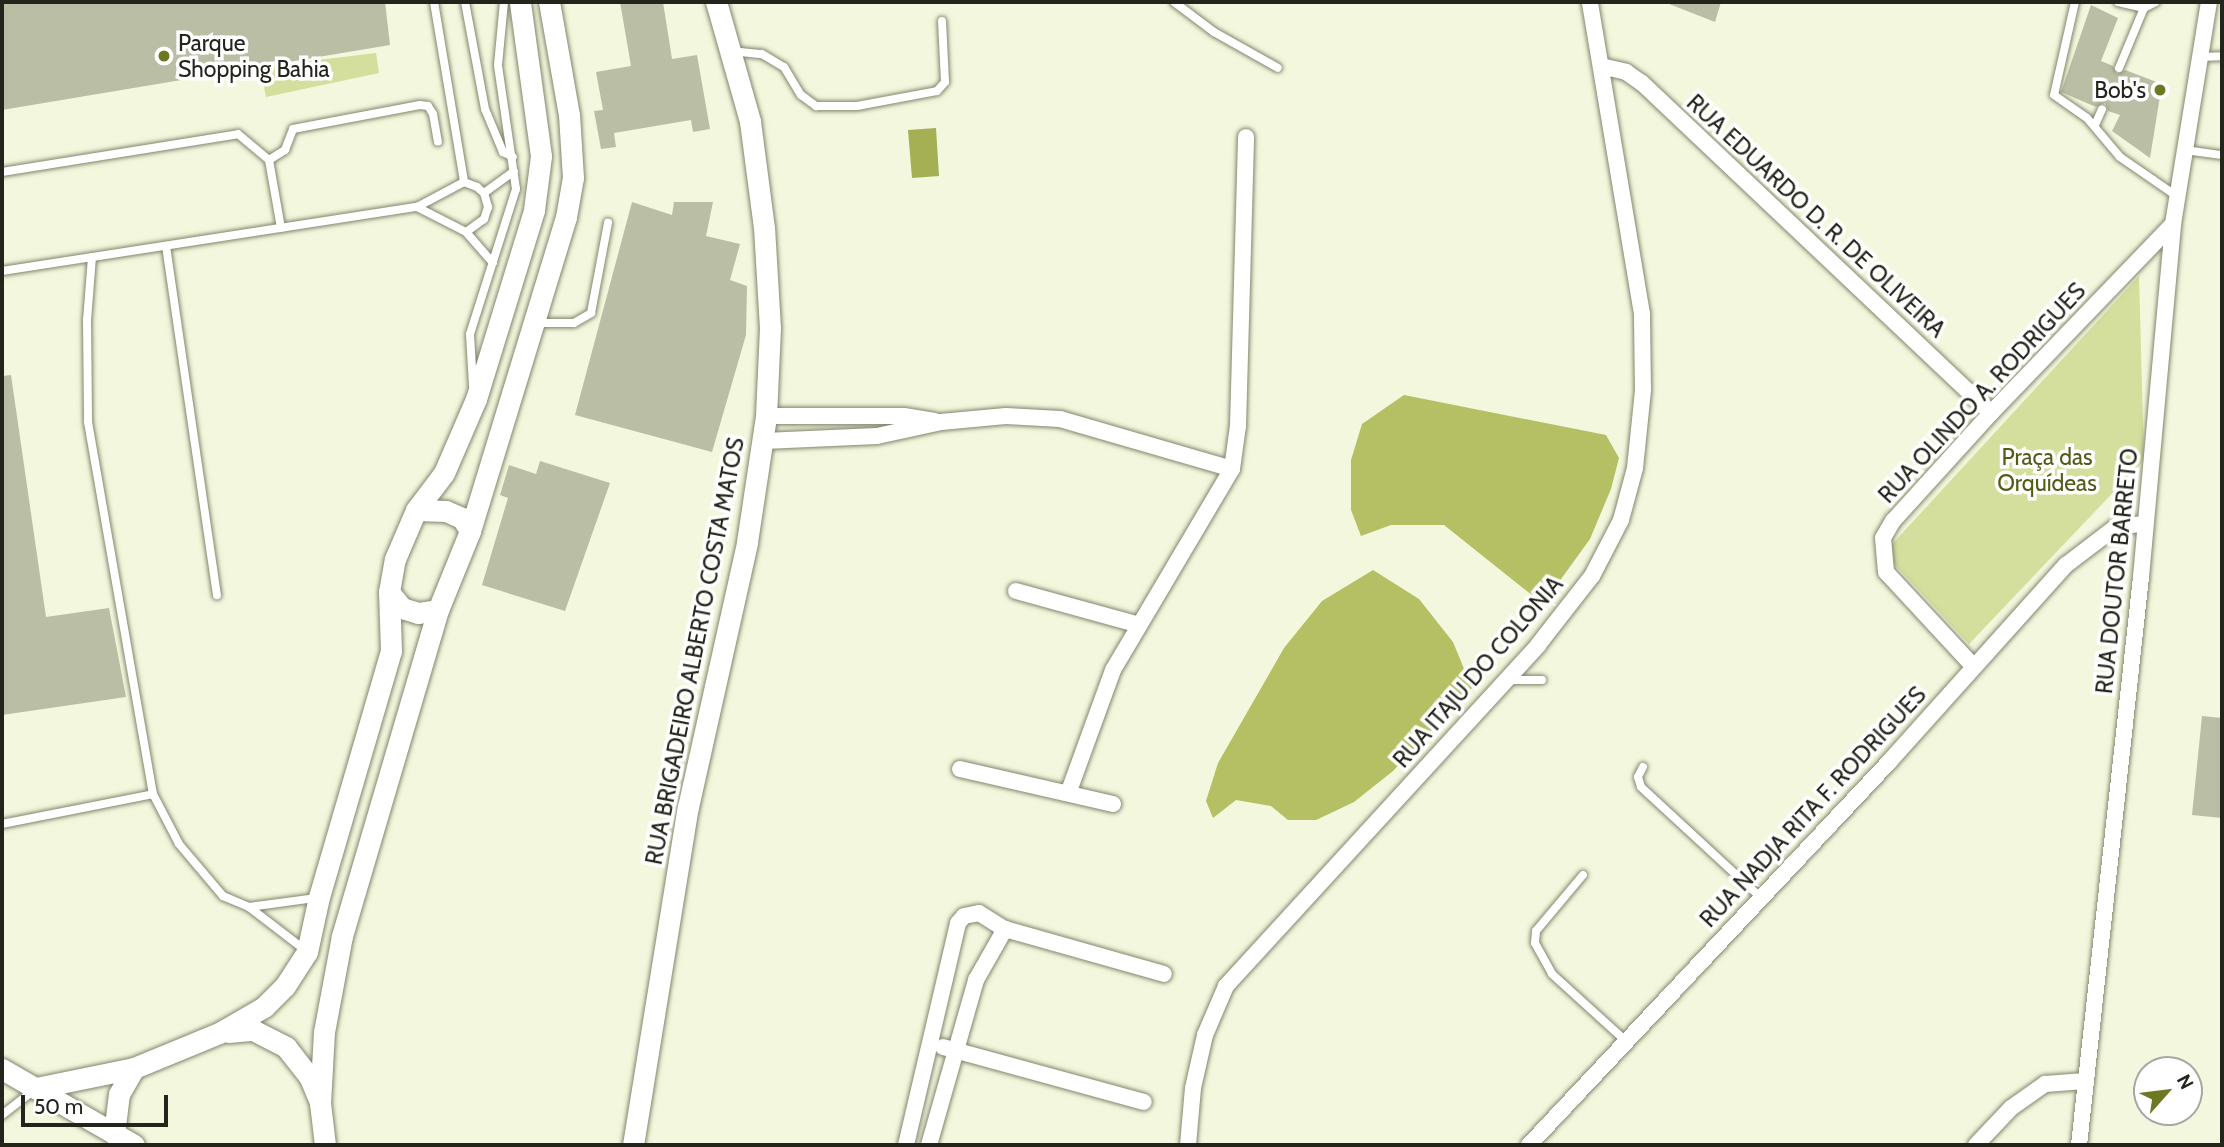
<!DOCTYPE html>
<meta charset="utf-8">
<style>
body{margin:0}
#map{position:relative;width:2224px;height:1147px;overflow:hidden;background:#f2f7dd;font-family:Cabin,sans-serif}
div>[style]{position:absolute}
[style*='--x']{left:calc(var(--x)*1px);top:calc(var(--y)*1px);width:calc(var(--w)*1px);rotate:calc(var(--a)*1deg)}
.green>*{inset:0;background:#d4de9d}
.forest>*{inset:0;background:#b4c063}
.water>*{inset:0;background:#a4b053}
.building>*{inset:0;background:#babea5}
.roads{filter:drop-shadow(0 0 2px #82866e) drop-shadow(0 0 2px #82866e)}
.service>*{height:8px;margin:-4px;padding:0 4px;transform-origin:4px;border-radius:4px;background:#fff}
.minor>*{height:16px;margin:-8px;padding:0 8px;transform-origin:8px;border-radius:8px;background:#fff}
.tertiary>*{height:21px;margin:-10.5px;padding:0 10.5px;transform-origin:10.5px;border-radius:10.5px;background:#fff}
.dots>*{width:19px;height:19px;translate:-50% -50%;box-sizing:border-box;border:4px solid #fff;border-radius:50%}
span{translate:-50% -50%;white-space:nowrap;text-align:center;line-height:1.15;-webkit-text-stroke:7px #fff;paint-order:stroke}
.poi-label{font-size:23px;color:#23251c}
.left{translate:0 -50%;text-align:left}
.right{translate:-100% -50%;text-align:right}
.street-label{font-size:23px;color:#23251c}
.park-label{font-size:23px;color:#535b17}
.frame{position:absolute;inset:0;border:4px solid #23251c;pointer-events:none}
.north{position:absolute;left:2133px;top:1056px;width:70px;height:70px;box-sizing:border-box;background:#fff;border:2px solid #a7a8a4;border-radius:50%;rotate:62deg;font-size:19px;font-weight:700;line-height:28px;text-align:center;color:#23251c}
.north::after{content:'';display:block;margin:auto;width:24px;height:32px;background:#6e7822;clip-path:polygon(50% 0,100% 100%,50% 72%,0 100%)}
.scale{position:absolute;left:21px;top:1095px;width:147px;height:32px;box-sizing:border-box;border:4px solid #23251c;border-top:0;padding-left:9px;font-size:21px;line-height:24px;white-space:nowrap;color:#23251c;-webkit-text-stroke:5px #fff;paint-order:stroke}
</style>
<div id="map">
<div class="green">
<div style="clip-path:polygon(376px 53px,379px 73px,266px 97px,260px 67px)"></div>
<div style="clip-path:polygon(2139px 276px,2144px 460px,1969px 644px,1884px 553px)"></div>
</div>
<div class="forest">
<div style="clip-path:polygon(1404px 395px,1606px 435px,1619px 458px,1611px 489px,1590px 539px,1543px 604px,1444px 525px,1391px 525px,1361px 536px,1351px 510px,1351px 460px,1362px 424px)"></div>
<div style="clip-path:polygon(1373px 570px,1419px 599px,1453px 642px,1472px 688px,1393px 771px,1354px 802px,1316px 820px,1288px 820px,1271px 806px,1236px 800px,1213px 818px,1206px 801px,1218px 763px,1284px 648px,1322px 601px)"></div>
</div>
<div class="water">
<div style="clip-path:polygon(936px 128px,939px 176px,912px 178px,908px 130px)"></div>
</div>
<div class="building">
<div style="clip-path:polygon(2px 2px,385px 2px,390px 45px,2px 110px)"></div>
<div style="clip-path:polygon(620px 2px,663px 2px,672px 59px,697px 55px,710px 129px,693px 132px,691px 120px,614px 133px,616px 147px,601px 149px,594px 111px,603px 110px,596px 72px,631px 66px)"></div>
<div style="clip-path:polygon(1664px 2px,1721px 2px,1715px 22px)"></div>
<div style="clip-path:polygon(2091px 5px,2118px 18px,2101px 61px,2113px 66px,2117px 74px,2125px 70px,2162px 84px,2150px 158px,2112px 131px,2120px 115px,2108px 111px,2105px 103px,2096px 107px,2061px 92px)"></div>
<div style="clip-path:polygon(632px 202px,672px 215px,674px 202px,713px 202px,706px 236px,740px 244px,730px 280px,747px 286px,746px 335px,712px 452px,575px 415px)"></div>
<div style="clip-path:polygon(11px 375px,46px 617px,109px 608px,126px 697px,2px 715px,2px 376px)"></div>
<div style="clip-path:polygon(540px 461px,610px 483px,565px 611px,482px 585px,508px 498px,500px 495px,509px 465px,536px 474px)"></div>
<div style="clip-path:polygon(2202px 716px,2222px 718px,2222px 818px,2192px 815px)"></div>
</div>
<div class="roads">
<div class="service">
<div style="--x:434;--y:2;--w:182;--a:80.5"></div>
<div style="--x:465;--y:2;--w:109;--a:79.4"></div>
<div style="--x:485;--y:109;--w:47;--a:67.3"></div>
<div style="--x:503;--y:152;--w:11;--a:27"></div>
<div style="--x:1174;--y:2;--w:50;--a:36.9"></div>
<div style="--x:1214;--y:32;--w:73;--a:29.4"></div>
<div style="--x:2075;--y:2;--w:95;--a:102.7"></div>
<div style="--x:2054;--y:95;--w:40;--a:34.9"></div>
<div style="--x:2087;--y:118;--w:51;--a:49.8"></div>
<div style="--x:2120;--y:157;--w:70;--a:34.6"></div>
<div style="--x:2118;--y:2;--w:27;--a:13"></div>
<div style="--x:731;--y:51;--w:31;--a:6"></div>
<div style="--x:762;--y:54;--w:26;--a:31"></div>
<div style="--x:784;--y:67;--w:33;--a:59"></div>
<div style="--x:801;--y:95;--w:19;--a:36"></div>
<div style="--x:816;--y:106;--w:41;--a:0"></div>
<div style="--x:857;--y:106;--w:81;--a:-10.6"></div>
<div style="--x:937;--y:91;--w:12;--a:-48"></div>
<div style="--x:945;--y:82;--w:61;--a:-92.8"></div>
<div style="--x:2199;--y:57;--w:23;--a:-2"></div>
<div style="--x:2119;--y:68;--w:65;--a:-67.4"></div>
<div style="--x:2144;--y:8;--w:13;--a:-27"></div>
<div style="--x:2095;--y:125;--w:17;--a:-66"></div>
<div style="--x:2185;--y:150;--w:37;--a:8"></div>
<div style="--x:269;--y:160;--w:19;--a:-32"></div>
<div style="--x:285;--y:150;--w:22;--a:-69"></div>
<div style="--x:293;--y:129;--w:129;--a:-10.7"></div>
<div style="--x:420;--y:105;--w:8;--a:7"></div>
<div style="--x:428;--y:106;--w:9;--a:58"></div>
<div style="--x:433;--y:114;--w:28;--a:80"></div>
<div style="--x:2;--y:172;--w:239;--a:-9.1"></div>
<div style="--x:238;--y:134;--w:40;--a:40"></div>
<div style="--x:269;--y:160;--w:69;--a:80"></div>
<div style="--x:484;--y:193;--w:37;--a:-36"></div>
<div style="--x:417;--y:207;--w:53;--a:-28"></div>
<div style="--x:464;--y:182;--w:14;--a:21"></div>
<div style="--x:477;--y:187;--w:9;--a:41"></div>
<div style="--x:484;--y:193;--w:15;--a:74"></div>
<div style="--x:488;--y:207;--w:13;--a:108"></div>
<div style="--x:484;--y:219;--w:22;--a:144"></div>
<div style="--x:166;--y:246;--w:353;--a:81.7"></div>
<div style="--x:92;--y:257;--w:63;--a:94.5"></div>
<div style="--x:87;--y:320;--w:102;--a:89.4"></div>
<div style="--x:88;--y:422;--w:378;--a:80.1"></div>
<div style="--x:153;--y:794;--w:56;--a:62.5"></div>
<div style="--x:179;--y:844;--w:68;--a:49.8"></div>
<div style="--x:223;--y:896;--w:28;--a:23"></div>
<div style="--x:249;--y:907;--w:71;--a:37.5"></div>
<div style="--x:2;--y:271;--w:420;--a:-8.8"></div>
<div style="--x:417;--y:207;--w:55;--a:27"></div>
<div style="--x:466;--y:232;--w:41;--a:48.9"></div>
<div style="--x:535;--y:323;--w:39;--a:0"></div>
<div style="--x:574;--y:323;--w:20;--a:-30"></div>
<div style="--x:591;--y:313;--w:92;--a:-79.3"></div>
<div style="--x:473;--y:385;--w:51;--a:-93.4"></div>
<div style="--x:470;--y:334;--w:152;--a:-72.4"></div>
<div style="--x:516;--y:189;--w:125;--a:-98.3"></div>
<div style="--x:498;--y:65;--w:63;--a:-84.6"></div>
<div style="--x:1506;--y:680;--w:36;--a:0"></div>
<div style="--x:1643;--y:767;--w:11;--a:117"></div>
<div style="--x:1638;--y:777;--w:10;--a:73"></div>
<div style="--x:1641;--y:787;--w:162;--a:42.7"></div>
<div style="--x:2;--y:824;--w:154;--a:-11.2"></div>
<div style="--x:1583;--y:875;--w:73;--a:130"></div>
<div style="--x:1536;--y:931;--w:12;--a:95"></div>
<div style="--x:1535;--y:943;--w:35;--a:61"></div>
<div style="--x:1552;--y:974;--w:100;--a:42.2"></div>
<div style="--x:249;--y:907;--w:68;--a:-7.7"></div>
<div style="--x:2;--y:1115;--w:41;--a:-38"></div>
</div>
<div class="minor">
<div style="--x:1601;--y:66;--w:26;--a:13"></div>
<div style="--x:1626;--y:72;--w:19;--a:35"></div>
<div style="--x:1642;--y:83;--w:480;--a:43.4"></div>
<div style="--x:766;--y:416;--w:138;--a:0"></div>
<div style="--x:904;--y:416;--w:31;--a:9"></div>
<div style="--x:764;--y:441;--w:113;--a:-2.5"></div>
<div style="--x:877;--y:436;--w:66;--a:-12.3"></div>
<div style="--x:941;--y:422;--w:65;--a:-5.3"></div>
<div style="--x:1006;--y:416;--w:54;--a:3.2"></div>
<div style="--x:1060;--y:419;--w:179;--a:16.2"></div>
<div style="--x:1016;--y:591;--w:124;--a:15.4"></div>
<div style="--x:1974;--y:667;--w:129;--a:-132.8"></div>
<div style="--x:1886;--y:572;--w:34;--a:-95"></div>
<div style="--x:1883;--y:538;--w:20;--a:-60"></div>
<div style="--x:1893;--y:521;--w:146;--a:-47.8"></div>
<div style="--x:1991;--y:413;--w:262;--a:-46.1"></div>
<div style="--x:960;--y:769;--w:157;--a:12.9"></div>
<div style="--x:1069;--y:791;--w:129;--a:-70"></div>
<div style="--x:1113;--y:670;--w:234;--a:-59.4"></div>
<div style="--x:1232;--y:469;--w:43;--a:-82.1"></div>
<div style="--x:1238;--y:426;--w:289;--a:-88.4"></div>
<div style="--x:943;--y:1047;--w:208;--a:15.3"></div>
<div style="--x:906;--y:1145;--w:228;--a:-76.8"></div>
<div style="--x:958;--y:923;--w:9;--a:-49"></div>
<div style="--x:964;--y:916;--w:15;--a:-11"></div>
<div style="--x:979;--y:913;--w:31;--a:32"></div>
<div style="--x:1005;--y:929;--w:165;--a:15.8"></div>
<div style="--x:929;--y:1145;--w:172;--a:-74.1"></div>
<div style="--x:976;--y:980;--w:59;--a:-60.4"></div>
<div style="--x:1188;--y:1145;--w:57;--a:-85"></div>
<div style="--x:1193;--y:1088;--w:54;--a:-77.2"></div>
<div style="--x:1205;--y:1035;--w:53;--a:-66.8"></div>
<div style="--x:1226;--y:986;--w:462;--a:-47.5"></div>
<div style="--x:1538;--y:645;--w:88;--a:-52"></div>
<div style="--x:1592;--y:576;--w:63;--a:-62.6"></div>
<div style="--x:1621;--y:520;--w:54;--a:-74.9"></div>
<div style="--x:1635;--y:468;--w:78;--a:-84.1"></div>
<div style="--x:1643;--y:390;--w:76;--a:-90.8"></div>
<div style="--x:1642;--y:314;--w:316;--a:-99.5"></div>
<div style="--x:1529;--y:1145;--w:526;--a:-46.77"></div>
<div style="--x:1889;--y:762;--w:265;--a:-48.1"></div>
<div style="--x:2066;--y:565;--w:64;--a:-37.4"></div>
<div style="--x:2117;--y:526;--w:27;--a:-4"></div>
<div style="--x:1976;--y:1145;--w:51;--a:-46.6"></div>
<div style="--x:2011;--y:1108;--w:42;--a:-35.2"></div>
<div style="--x:2045;--y:1084;--w:40;--a:-4.3"></div>
<div style="--x:2079;--y:1145;--w:571;--a:-83.77"></div>
<div style="--x:2141;--y:577;--w:354;--a:-84.8"></div>
<div style="--x:2173;--y:224;--w:225;--a:-80.8"></div>
</div>
<div class="tertiary">
<div style="--x:416;--y:510;--w:30;--a:2"></div>
<div style="--x:446;--y:511;--w:17;--a:24"></div>
<div style="--x:462;--y:518;--w:15;--a:58"></div>
<div style="--x:389;--y:592;--w:21;--a:51"></div>
<div style="--x:402;--y:608;--w:17;--a:17"></div>
<div style="--x:418;--y:613;--w:20;--a:-9"></div>
<div style="--x:228;--y:1032;--w:25;--a:-5"></div>
<div style="--x:253;--y:1030;--w:37;--a:27"></div>
<div style="--x:286;--y:1047;--w:37;--a:52"></div>
<div style="--x:309;--y:1076;--w:26;--a:67"></div>
<div style="--x:2;--y:1069;--w:152;--a:29.9"></div>
<div style="--x:36;--y:1088;--w:100;--a:-11.5"></div>
<div style="--x:134;--y:1068;--w:92;--a:-22.4"></div>
<div style="--x:219;--y:1033;--w:52;--a:-30"></div>
<div style="--x:264;--y:1007;--w:30;--a:-45"></div>
<div style="--x:285;--y:986;--w:40;--a:-57.1"></div>
<div style="--x:307;--y:952;--w:56;--a:-77.7"></div>
<div style="--x:319;--y:897;--w:256;--a:-73.7"></div>
<div style="--x:391;--y:651;--w:59;--a:-91.9"></div>
<div style="--x:389;--y:592;--w:34;--a:-80"></div>
<div style="--x:395;--y:559;--w:53;--a:-66.8"></div>
<div style="--x:416;--y:510;--w:46;--a:-52.9"></div>
<div style="--x:444;--y:473;--w:81;--a:-66.6"></div>
<div style="--x:476;--y:399;--w:198;--a:-72.9"></div>
<div style="--x:534;--y:210;--w:54;--a:-82.6"></div>
<div style="--x:541;--y:156;--w:155;--a:-97.8"></div>
<div style="--x:114;--y:1134;--w:40;--a:-82.9"></div>
<div style="--x:119;--y:1094;--w:30;--a:-60"></div>
<div style="--x:325;--y:1145;--w:42;--a:-96.8"></div>
<div style="--x:320;--y:1103;--w:71;--a:-86.8"></div>
<div style="--x:324;--y:1032;--w:98;--a:-79.4"></div>
<div style="--x:342;--y:936;--w:340;--a:-73.6"></div>
<div style="--x:438;--y:610;--w:85;--a:-67.9"></div>
<div style="--x:470;--y:531;--w:328;--a:-73"></div>
<div style="--x:566;--y:217;--w:40;--a:-80"></div>
<div style="--x:573;--y:178;--w:63;--a:-93.6"></div>
<div style="--x:569;--y:115;--w:115;--a:-100"></div>
<div style="--x:633;--y:1145;--w:342;--a:-80.8"></div>
<div style="--x:688;--y:807;--w:271;--a:-77.4"></div>
<div style="--x:747;--y:542;--w:127;--a:-81.4"></div>
<div style="--x:766;--y:416;--w:88;--a:-87.4"></div>
<div style="--x:770;--y:328;--w:100;--a:-93.4"></div>
<div style="--x:764;--y:228;--w:108;--a:-97.5"></div>
<div style="--x:750;--y:121;--w:124;--a:-105.9"></div>
</div>
</div>
<div class="dots">
<div style="left:164px;top:56px;background:#6e7822"></div>
<div style="left:2160px;top:90px;background:#6e7822"></div>
</div>
<div class="poi-label">
<span class="left" style="left:178px;top:56px">Parque<br>Shopping Bahia</span>
<span class="right" style="left:2146px;top:90px">Bob's</span>
</div>
<div class="street-label">
<span style="left:1816px;top:216px;rotate:43deg">RUA EDUARDO D. R. DE OLIVEIRA</span>
<span style="left:1982px;top:393px;rotate:-47deg">RUA OLINDO A. RODRIGUES</span>
<span style="left:2117px;top:571px;rotate:-84deg">RUA DOUTOR BARRETO</span>
<span style="left:695px;top:651px;rotate:-79deg">RUA BRIGADEIRO ALBERTO COSTA MATOS</span>
<span style="left:1478px;top:672px;rotate:-49deg">RUA ITAJU DO COLONIA</span>
<span style="left:1813px;top:807px;rotate:-47deg">RUA NADJA RITA F. RODRIGUES</span>
</div>
<div class="park-label">
<span style="left:2047px;top:470px">Praça das<br>Orquídeas</span>
</div>
<div class="frame"></div>
<div class="north">N</div>
<div class="scale">50 m</div>
</div>
